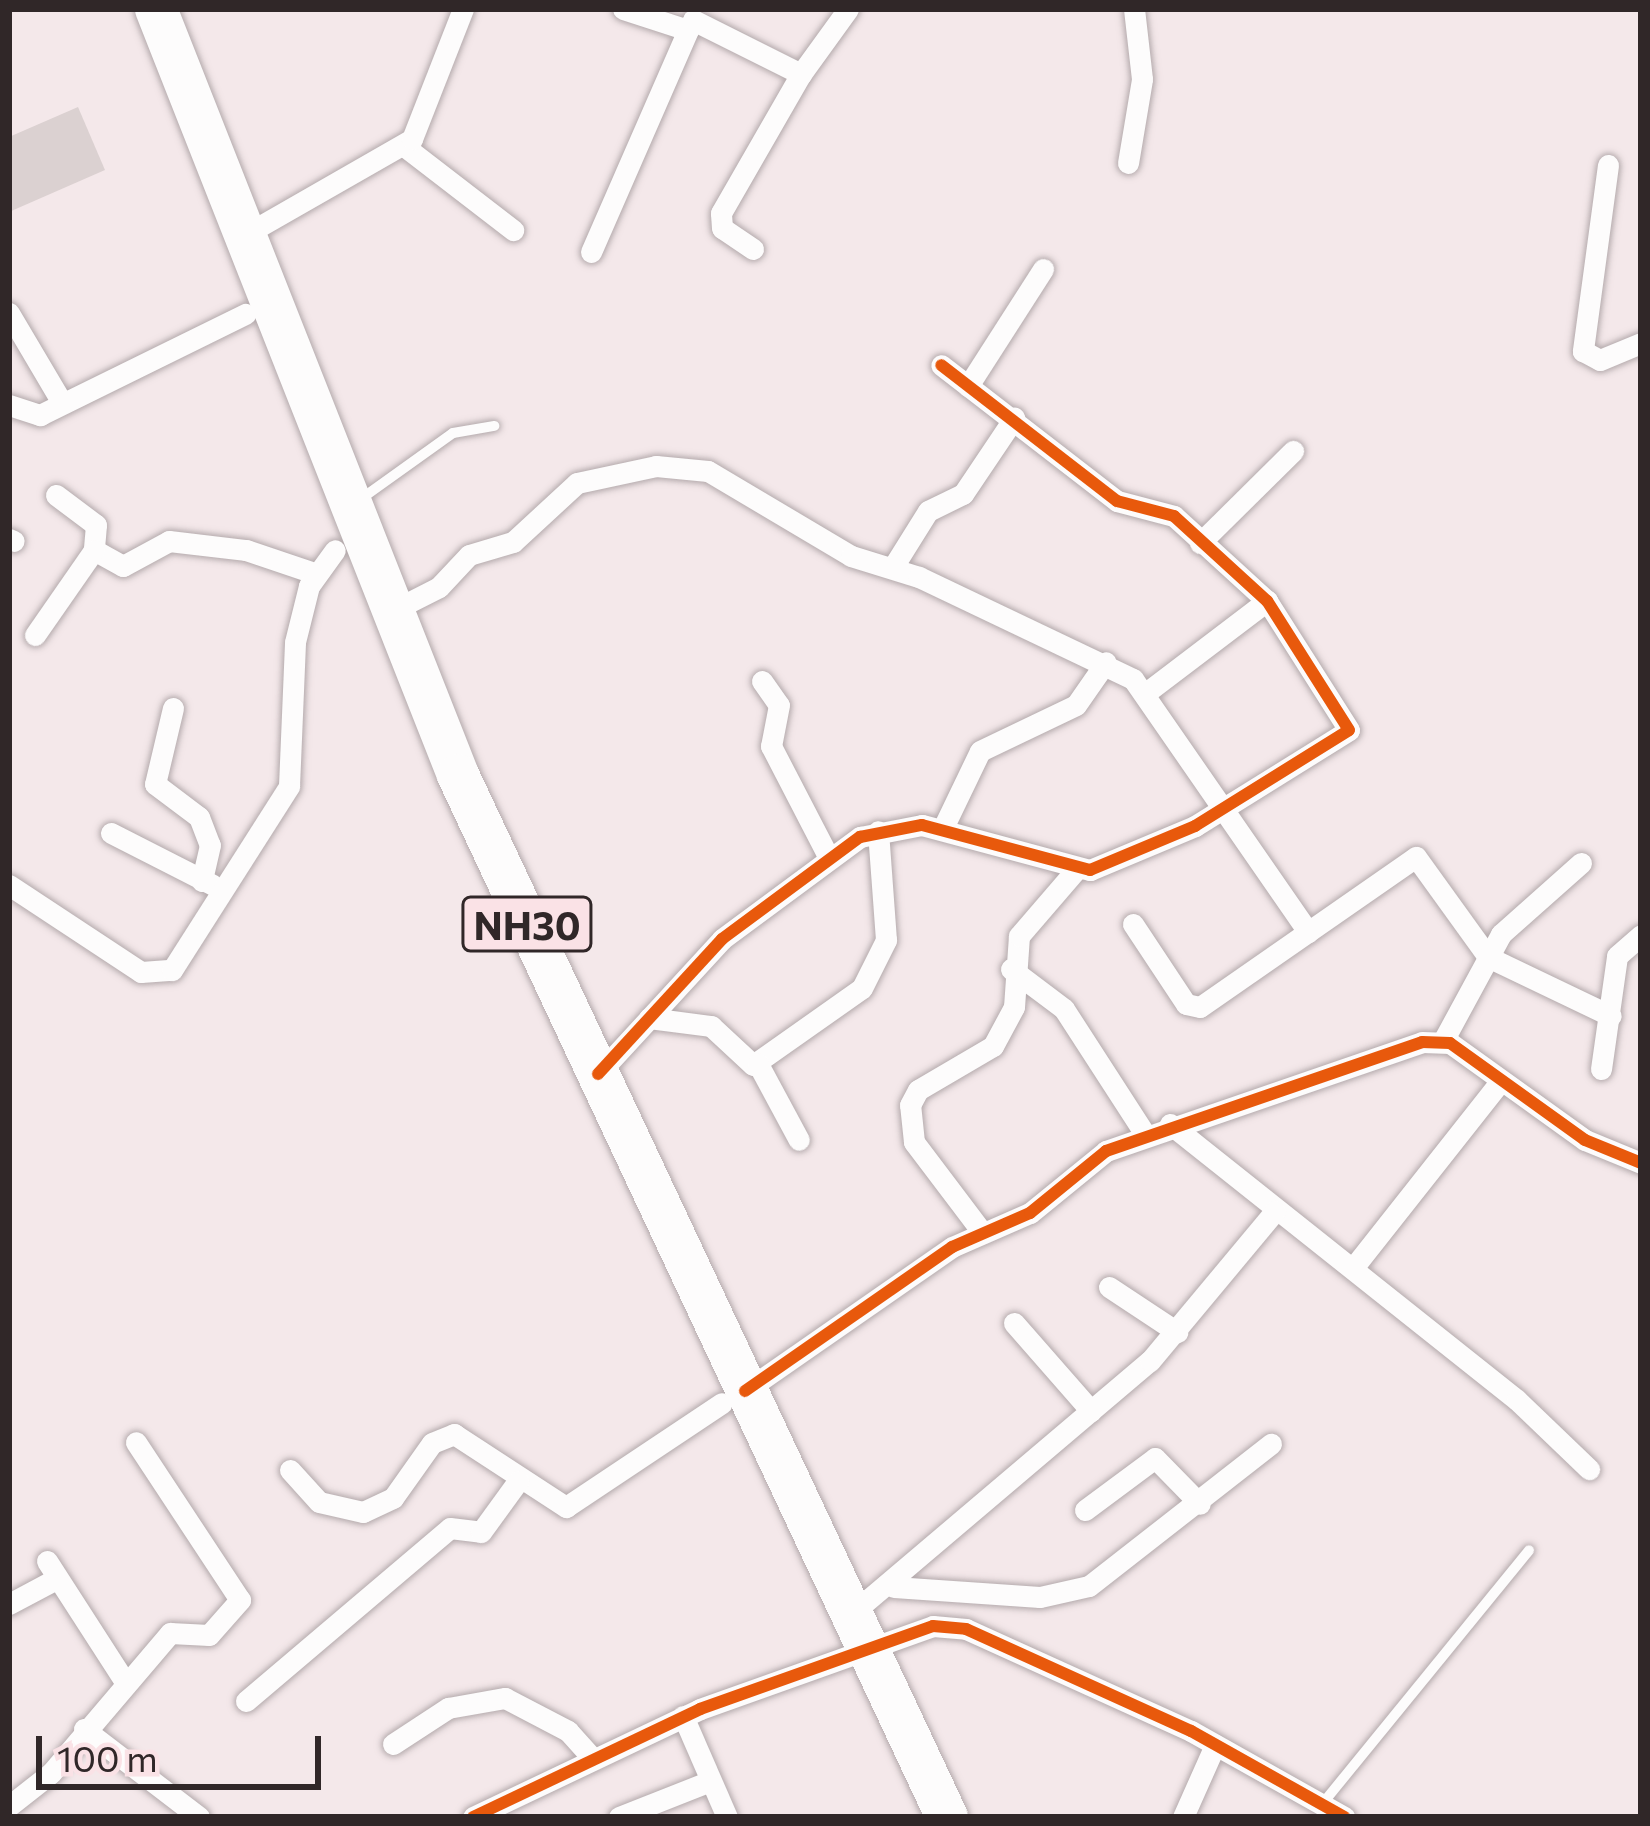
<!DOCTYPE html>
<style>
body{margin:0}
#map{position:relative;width:1650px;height:1826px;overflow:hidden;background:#f4e8ea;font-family:Commissioner,sans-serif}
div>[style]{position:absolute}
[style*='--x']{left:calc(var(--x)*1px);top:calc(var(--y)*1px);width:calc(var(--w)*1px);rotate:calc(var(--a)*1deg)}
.building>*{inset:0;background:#dbd1d1}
.roads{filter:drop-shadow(0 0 3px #b4aaac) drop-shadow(0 0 3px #b4aaac)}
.lane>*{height:10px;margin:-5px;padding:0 5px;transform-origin:5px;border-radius:5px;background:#fdfcfc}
.street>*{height:21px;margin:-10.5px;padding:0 10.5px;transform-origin:10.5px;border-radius:10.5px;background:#fdfcfc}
.highway>*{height:42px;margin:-21px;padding:0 21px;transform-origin:21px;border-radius:21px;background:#fdfcfc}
.cycleway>*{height:12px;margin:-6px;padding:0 6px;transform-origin:6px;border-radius:6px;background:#e8590c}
span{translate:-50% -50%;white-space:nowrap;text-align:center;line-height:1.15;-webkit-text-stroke:12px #fae2e6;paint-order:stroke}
.shield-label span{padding:3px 9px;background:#fae2e6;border:3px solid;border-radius:9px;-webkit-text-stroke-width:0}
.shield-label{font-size:39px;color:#302728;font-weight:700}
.frame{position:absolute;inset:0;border:12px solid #302728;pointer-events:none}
.scale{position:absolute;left:36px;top:1736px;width:285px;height:54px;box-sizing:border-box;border:6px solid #302728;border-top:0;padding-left:15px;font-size:36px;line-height:42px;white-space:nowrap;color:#302728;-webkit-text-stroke:9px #fae2e6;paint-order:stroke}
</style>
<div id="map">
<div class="building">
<div style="clip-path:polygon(78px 107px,105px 170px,9px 212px,9px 137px)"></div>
</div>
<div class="roads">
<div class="lane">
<div style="--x:358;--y:501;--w:117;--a:-35.6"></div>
<div style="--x:453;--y:433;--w:42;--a:-9.7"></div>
<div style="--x:1323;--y:1803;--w:326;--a:-50.8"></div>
</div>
<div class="street">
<div style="--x:623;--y:9;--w:68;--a:17.9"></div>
<div style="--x:688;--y:30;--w:9;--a:-63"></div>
<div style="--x:693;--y:20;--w:121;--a:26.6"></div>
<div style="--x:801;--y:74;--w:80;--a:-54.1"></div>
<div style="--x:404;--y:146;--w:138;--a:37.6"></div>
<div style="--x:1128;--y:163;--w:85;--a:-80.5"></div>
<div style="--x:1142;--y:79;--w:70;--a:-96.5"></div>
<div style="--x:1608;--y:165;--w:188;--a:97.7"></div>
<div style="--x:1583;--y:351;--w:19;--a:28"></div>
<div style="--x:1600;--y:360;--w:44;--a:-22.5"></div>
<div style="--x:241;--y:237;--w:197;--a:-29.8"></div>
<div style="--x:412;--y:139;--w:140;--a:-68.6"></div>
<div style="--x:753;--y:249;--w:37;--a:-146"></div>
<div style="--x:722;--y:228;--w:15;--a:-94"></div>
<div style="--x:721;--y:213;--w:160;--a:-60.1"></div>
<div style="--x:591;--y:252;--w:242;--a:-66.4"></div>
<div style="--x:9;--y:313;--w:102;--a:59.4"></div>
<div style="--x:968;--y:386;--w:139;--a:-57.3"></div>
<div style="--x:9;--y:405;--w:33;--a:18"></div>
<div style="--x:40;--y:415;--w:229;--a:-26.2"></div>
<div style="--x:56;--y:495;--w:50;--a:36.9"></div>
<div style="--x:96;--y:525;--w:25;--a:95"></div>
<div style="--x:94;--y:550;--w:33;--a:29"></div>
<div style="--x:123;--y:566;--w:52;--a:-28.5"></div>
<div style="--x:169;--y:541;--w:78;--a:6.7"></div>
<div style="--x:246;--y:550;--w:75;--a:18.7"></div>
<div style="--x:9;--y:539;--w:5;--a:22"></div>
<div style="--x:1200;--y:543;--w:131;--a:-44.7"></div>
<div style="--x:893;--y:567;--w:66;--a:-58"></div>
<div style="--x:928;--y:511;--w:39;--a:-26"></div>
<div style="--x:963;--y:494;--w:92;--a:-56.1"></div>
<div style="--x:390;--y:612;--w:55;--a:-27"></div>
<div style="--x:439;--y:587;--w:44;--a:-46.8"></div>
<div style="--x:469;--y:555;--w:46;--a:-16.5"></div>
<div style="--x:513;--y:542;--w:87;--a:-42.7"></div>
<div style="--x:577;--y:483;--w:81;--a:-12.1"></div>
<div style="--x:656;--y:466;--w:52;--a:5.5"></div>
<div style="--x:708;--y:471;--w:166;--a:30.7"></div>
<div style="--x:851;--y:556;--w:71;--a:17.2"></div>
<div style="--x:919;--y:577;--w:237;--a:25.5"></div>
<div style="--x:1133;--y:679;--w:308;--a:55.3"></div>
<div style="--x:35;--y:635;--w:103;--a:-55.2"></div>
<div style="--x:762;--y:681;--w:29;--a:55"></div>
<div style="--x:779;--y:705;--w:42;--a:101"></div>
<div style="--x:771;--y:746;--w:122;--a:62.6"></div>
<div style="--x:1147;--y:692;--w:151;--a:-37.2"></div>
<div style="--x:173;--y:708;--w:78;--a:103.3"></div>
<div style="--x:155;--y:784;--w:55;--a:36.9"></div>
<div style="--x:199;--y:817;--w:30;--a:69"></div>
<div style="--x:210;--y:845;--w:37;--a:103"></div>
<div style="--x:943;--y:828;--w:85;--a:-64.3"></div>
<div style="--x:980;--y:751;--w:106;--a:-25.6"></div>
<div style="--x:1076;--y:705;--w:52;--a:-55.1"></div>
<div style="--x:111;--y:833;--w:114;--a:27"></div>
<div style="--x:9;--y:885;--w:158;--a:33.4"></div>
<div style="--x:141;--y:972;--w:31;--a:-4"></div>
<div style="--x:172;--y:970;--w:218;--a:-57.5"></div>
<div style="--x:289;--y:786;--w:144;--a:-87.6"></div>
<div style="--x:295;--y:642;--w:58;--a:-76"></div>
<div style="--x:309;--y:586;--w:44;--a:-54.2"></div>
<div style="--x:1133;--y:924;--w:96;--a:56.5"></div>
<div style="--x:1186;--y:1004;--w:14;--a:12"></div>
<div style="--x:1200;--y:1007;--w:263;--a:-34.8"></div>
<div style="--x:1416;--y:857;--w:123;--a:54.2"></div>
<div style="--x:1488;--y:957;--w:136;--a:25.6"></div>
<div style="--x:1011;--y:969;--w:66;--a:37"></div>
<div style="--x:1064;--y:1009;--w:149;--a:57.1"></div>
<div style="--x:649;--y:1018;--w:63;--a:7.4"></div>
<div style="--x:711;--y:1026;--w:57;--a:42.9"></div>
<div style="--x:753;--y:1065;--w:133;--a:-35.2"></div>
<div style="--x:862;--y:988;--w:54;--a:-63.4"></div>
<div style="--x:886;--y:940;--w:109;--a:-94.2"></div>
<div style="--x:1443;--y:1041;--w:122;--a:-61.5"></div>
<div style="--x:1501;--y:934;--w:107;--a:-41.6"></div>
<div style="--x:758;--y:1064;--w:86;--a:61.7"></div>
<div style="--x:1601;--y:1069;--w:114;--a:-81.9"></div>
<div style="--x:1617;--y:956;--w:32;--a:-41"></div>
<div style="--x:598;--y:1074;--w:183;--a:-47.4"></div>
<div style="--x:722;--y:939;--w:172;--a:-36.5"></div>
<div style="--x:860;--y:837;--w:63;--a:-11"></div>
<div style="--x:922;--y:825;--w:174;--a:15"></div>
<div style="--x:1090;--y:870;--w:114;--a:-22.7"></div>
<div style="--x:1195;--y:826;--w:181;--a:-31.9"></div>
<div style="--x:1349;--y:730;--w:153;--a:-122.4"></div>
<div style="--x:1267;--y:601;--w:126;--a:-137.6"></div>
<div style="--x:1174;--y:516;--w:59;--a:-165.3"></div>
<div style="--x:1117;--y:501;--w:222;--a:-142.3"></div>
<div style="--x:1170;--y:1124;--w:443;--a:38.5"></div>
<div style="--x:1517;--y:1400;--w:100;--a:43.8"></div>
<div style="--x:982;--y:1232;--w:113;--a:-127.1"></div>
<div style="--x:914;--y:1142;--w:37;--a:-96"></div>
<div style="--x:910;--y:1105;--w:17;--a:-62"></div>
<div style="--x:918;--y:1090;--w:87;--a:-30.4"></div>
<div style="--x:993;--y:1046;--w:44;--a:-61.7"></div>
<div style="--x:1014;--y:1007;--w:71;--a:-86"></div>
<div style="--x:1019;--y:936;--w:86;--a:-49.3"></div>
<div style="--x:1353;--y:1268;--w:236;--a:-51.7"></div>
<div style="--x:1109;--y:1287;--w:82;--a:33.5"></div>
<div style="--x:1014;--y:1323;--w:117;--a:48.8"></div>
<div style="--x:745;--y:1391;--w:252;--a:-34.8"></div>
<div style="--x:952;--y:1247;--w:85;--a:-23.6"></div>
<div style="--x:1030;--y:1213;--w:98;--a:-39.2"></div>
<div style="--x:1106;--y:1151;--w:334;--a:-19"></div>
<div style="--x:1422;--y:1042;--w:28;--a:2"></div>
<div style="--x:1450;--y:1043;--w:166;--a:35.7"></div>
<div style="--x:1585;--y:1140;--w:61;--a:22.3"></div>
<div style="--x:290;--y:1470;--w:43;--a:47.8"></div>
<div style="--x:319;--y:1502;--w:45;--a:12.8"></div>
<div style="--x:363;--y:1512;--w:33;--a:-25"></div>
<div style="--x:393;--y:1498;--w:67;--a:-54.7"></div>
<div style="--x:432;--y:1443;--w:24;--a:-22"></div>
<div style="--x:454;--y:1434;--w:134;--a:33.1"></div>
<div style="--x:566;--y:1507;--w:187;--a:-33.7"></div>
<div style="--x:1085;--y:1510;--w:87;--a:-36.6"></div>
<div style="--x:1155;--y:1458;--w:64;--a:45.6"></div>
<div style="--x:47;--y:1561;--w:140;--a:57.2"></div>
<div style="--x:894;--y:1587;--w:146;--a:3.9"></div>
<div style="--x:1040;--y:1597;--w:50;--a:-12.7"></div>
<div style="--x:1089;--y:1586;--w:231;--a:-38"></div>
<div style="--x:9;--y:1604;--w:53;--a:-28"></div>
<div style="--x:850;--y:1615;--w:393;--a:-40.3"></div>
<div style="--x:1150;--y:1361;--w:195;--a:-50.2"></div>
<div style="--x:246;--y:1701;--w:267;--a:-40.3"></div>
<div style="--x:450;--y:1528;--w:31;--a:7"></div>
<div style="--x:481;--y:1532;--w:63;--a:-54"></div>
<div style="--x:683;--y:1716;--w:110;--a:66.5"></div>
<div style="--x:84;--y:1729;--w:145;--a:37.4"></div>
<div style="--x:393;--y:1744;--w:66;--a:-33.2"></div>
<div style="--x:448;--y:1708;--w:58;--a:-10"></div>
<div style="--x:505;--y:1698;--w:71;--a:27.6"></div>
<div style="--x:568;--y:1731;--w:36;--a:48"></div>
<div style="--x:9;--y:1806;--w:53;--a:-38.2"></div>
<div style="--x:51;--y:1773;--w:184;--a:-49.6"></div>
<div style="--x:170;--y:1633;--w:39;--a:3"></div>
<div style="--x:209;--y:1635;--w:47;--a:-48.5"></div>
<div style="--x:240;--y:1600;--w:189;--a:-123.4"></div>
<div style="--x:473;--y:1817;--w:251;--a:-25.4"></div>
<div style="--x:700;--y:1709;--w:247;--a:-19.6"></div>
<div style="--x:933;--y:1626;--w:33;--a:5"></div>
<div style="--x:966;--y:1629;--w:247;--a:24.4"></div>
<div style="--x:1191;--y:1731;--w:176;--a:29.3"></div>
<div style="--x:619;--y:1817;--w:96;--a:-21.5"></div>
<div style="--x:1183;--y:1817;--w:79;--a:-66"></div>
</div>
<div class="highway">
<div style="--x:156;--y:9;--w:823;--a:68.48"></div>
<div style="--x:458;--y:775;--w:1151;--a:64.86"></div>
</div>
</div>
<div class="cycleway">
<div style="--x:598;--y:1074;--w:183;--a:-47.4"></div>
<div style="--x:722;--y:939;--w:172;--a:-36.5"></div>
<div style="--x:860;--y:837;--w:63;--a:-11"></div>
<div style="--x:922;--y:825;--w:174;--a:15"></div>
<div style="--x:1090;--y:870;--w:114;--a:-22.7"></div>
<div style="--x:1195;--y:826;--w:181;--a:-31.9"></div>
<div style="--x:1349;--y:730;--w:153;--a:-122.4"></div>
<div style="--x:1267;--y:601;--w:126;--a:-137.6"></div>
<div style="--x:1174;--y:516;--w:59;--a:-165.3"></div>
<div style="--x:1117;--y:501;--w:222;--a:-142.3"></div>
<div style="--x:745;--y:1391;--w:252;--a:-34.8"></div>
<div style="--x:952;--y:1247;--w:85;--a:-23.6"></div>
<div style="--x:1030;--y:1213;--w:98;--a:-39.2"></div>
<div style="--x:1106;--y:1151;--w:334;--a:-19"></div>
<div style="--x:1422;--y:1042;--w:28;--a:2"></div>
<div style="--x:1450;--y:1043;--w:166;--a:35.7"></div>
<div style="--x:1585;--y:1140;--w:61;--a:22.3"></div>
<div style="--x:473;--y:1817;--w:251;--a:-25.4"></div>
<div style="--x:700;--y:1709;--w:247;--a:-19.6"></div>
<div style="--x:933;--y:1626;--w:33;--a:5"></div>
<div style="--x:966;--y:1629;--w:247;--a:24.4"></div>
<div style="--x:1191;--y:1731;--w:176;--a:29.3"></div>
</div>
<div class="shield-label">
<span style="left:527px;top:924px">NH30</span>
</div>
<div class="frame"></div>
<div class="scale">100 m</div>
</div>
